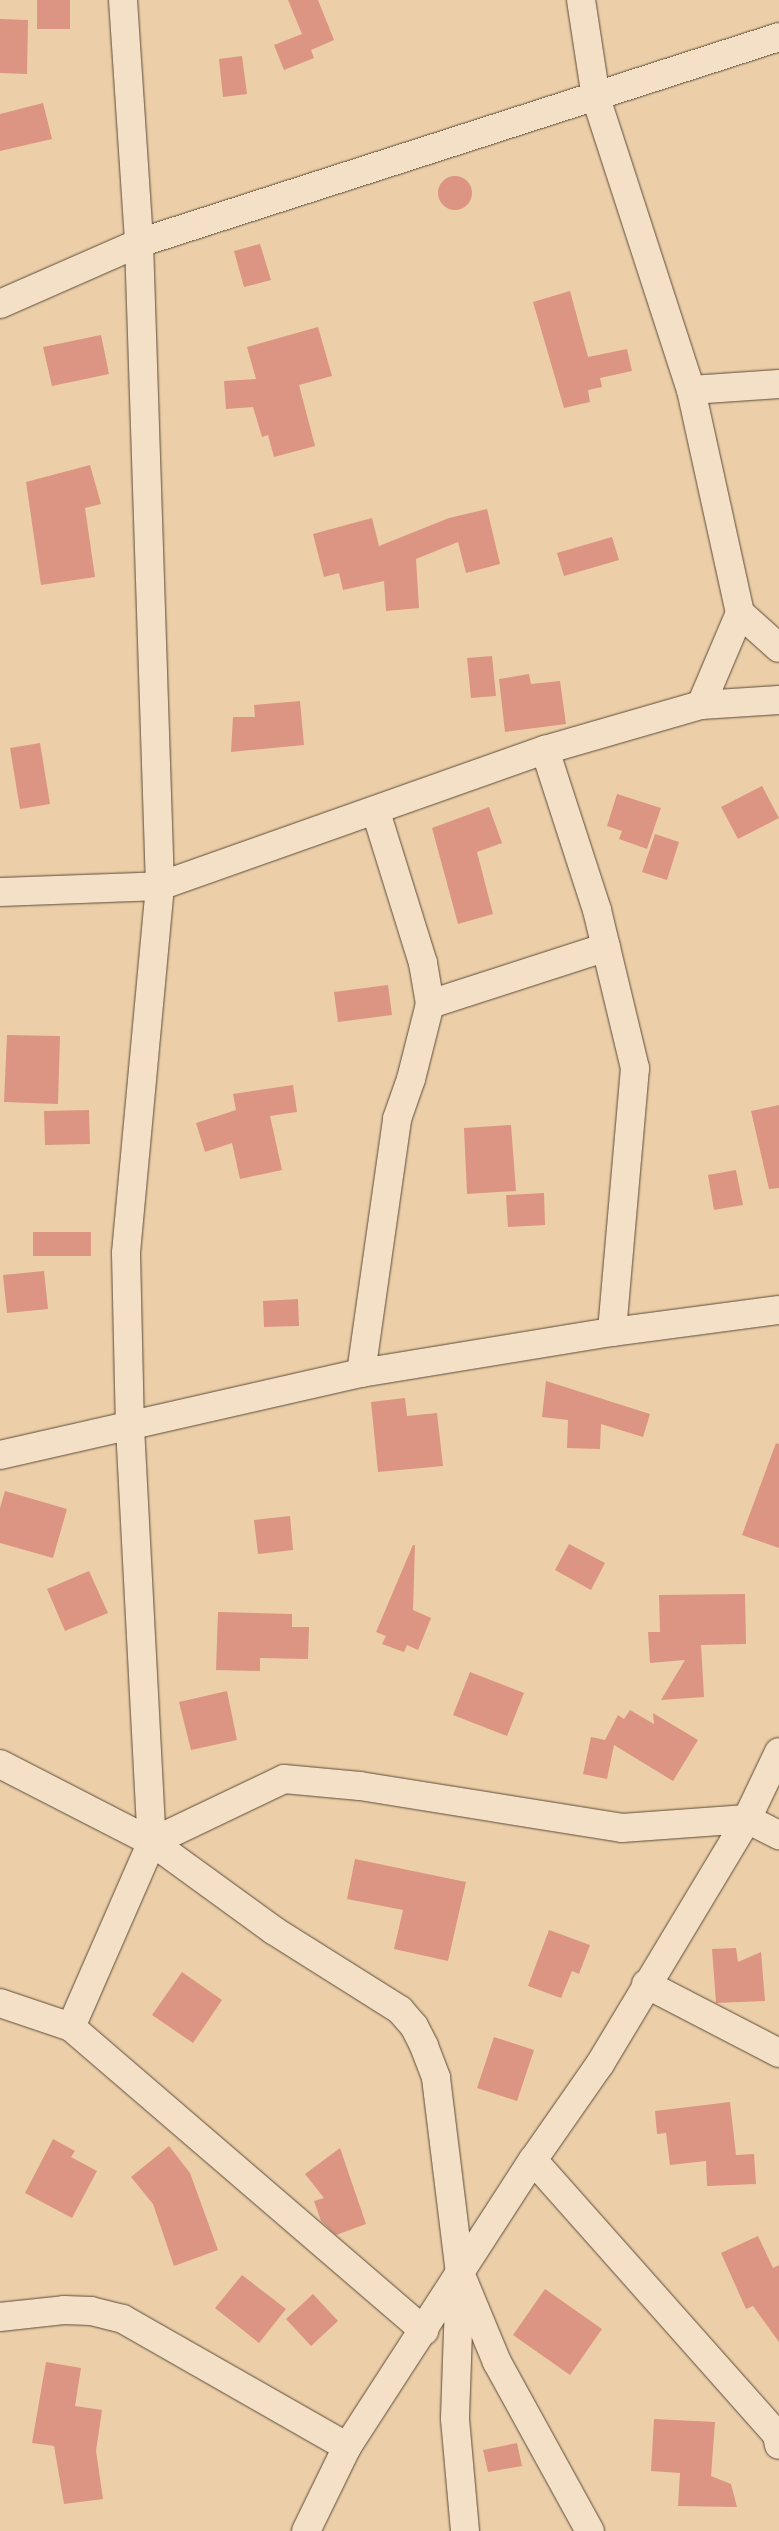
<!DOCTYPE html>
<style>
body{margin:0}
#map{position:relative;width:779px;height:2531px;overflow:hidden;background:#eccfa8;font-family:Alegreya,serif}
div>[style]{position:absolute}
[style*='--x']{left:calc(var(--x)*1px);top:calc(var(--y)*1px);width:calc(var(--w)*1px);rotate:calc(var(--a)*1deg)}
.building>*{inset:0;background:#db9582}
.round{border-radius:50%}
.roads{filter:drop-shadow(0 0 1px #5c4c3b) drop-shadow(0 0 1px #5c4c3b)}
.minor>*{height:28px;margin:-14px;padding:0 14px;transform-origin:14px;border-radius:14px;background:#f3e0c6}
span{translate:-50% -50%;white-space:nowrap;text-align:center;line-height:1.15;-webkit-text-stroke:4px #f3e0c6;paint-order:stroke}
</style>
<div id="map">
<div class="building">
<div style="clip-path:polygon(37px 0,70px 0,70px 29px,37px 29px)"></div>
<div style="clip-path:polygon(288px 0,318px 0,334px 40px,311px 50px,314px 58px,284px 70px,274px 45px,302px 34px)"></div>
<div style="clip-path:polygon(0 19px,28px 20px,27px 74px,0 73px)"></div>
<div style="clip-path:polygon(242px 56px,247px 94px,223px 97px,219px 59px)"></div>
<div style="clip-path:polygon(43px 103px,52px 139px,0 151px,0 114px)"></div>
<div class="round" style="left:438px;top:176px;width:34px;height:34px"></div>
<div style="clip-path:polygon(260px 244px,271px 280px,244px 287px,234px 251px)"></div>
<div style="clip-path:polygon(570px 291px,588px 357px,627px 349px,632px 371px,600px 378px,602px 387px,588px 390px,590px 402px,564px 408px,533px 302px)"></div>
<div style="clip-path:polygon(318px 327px,332px 376px,299px 385px,315px 446px,274px 457px,268px 435px,262px 437px,253px 407px,226px 409px,224px 381px,256px 379px,247px 347px)"></div>
<div style="clip-path:polygon(101px 335px,109px 374px,52px 386px,43px 347px)"></div>
<div style="clip-path:polygon(90px 465px,101px 504px,85px 508px,95px 577px,41px 585px,26px 482px)"></div>
<div style="clip-path:polygon(487px 509px,500px 564px,466px 573px,458px 542px,416px 559px,419px 608px,386px 611px,384px 581px,343px 590px,339px 573px,324px 577px,313px 534px,372px 518px,379px 546px,449px 518px)"></div>
<div style="clip-path:polygon(612px 537px,619px 560px,564px 576px,557px 553px)"></div>
<div style="clip-path:polygon(492px 656px,496px 696px,471px 698px,467px 658px)"></div>
<div style="clip-path:polygon(529px 674px,531px 684px,560px 681px,566px 724px,505px 732px,499px 679px)"></div>
<div style="clip-path:polygon(300px 701px,304px 745px,231px 752px,233px 717px,255px 717px,254px 705px)"></div>
<div style="clip-path:polygon(40px 743px,50px 804px,20px 809px,10px 748px)"></div>
<div style="clip-path:polygon(762px 786px,779px 818px,738px 839px,721px 807px)"></div>
<div style="clip-path:polygon(617px 794px,661px 808px,647px 849px,619px 839px,622px 831px,607px 826px)"></div>
<div style="clip-path:polygon(489px 807px,502px 843px,477px 852px,493px 914px,458px 924px,432px 828px)"></div>
<div style="clip-path:polygon(655px 834px,679px 842px,667px 880px,642px 872px)"></div>
<div style="clip-path:polygon(388px 985px,392px 1015px,338px 1022px,334px 992px)"></div>
<div style="clip-path:polygon(7px 1035px,60px 1036px,58px 1104px,4px 1102px)"></div>
<div style="clip-path:polygon(293px 1085px,297px 1112px,270px 1116px,282px 1170px,240px 1179px,232px 1143px,205px 1152px,196px 1123px,236px 1110px,233px 1094px)"></div>
<div style="clip-path:polygon(779px 1105px,779px 1188px,769px 1189px,751px 1111px)"></div>
<div style="clip-path:polygon(89px 1110px,90px 1144px,45px 1145px,44px 1111px)"></div>
<div style="clip-path:polygon(511px 1125px,516px 1191px,467px 1194px,464px 1128px)"></div>
<div style="clip-path:polygon(736px 1170px,743px 1205px,714px 1210px,708px 1175px)"></div>
<div style="clip-path:polygon(544px 1193px,545px 1225px,508px 1227px,506px 1195px)"></div>
<div style="clip-path:polygon(33px 1232px,91px 1232px,91px 1256px,33px 1256px)"></div>
<div style="clip-path:polygon(44px 1271px,48px 1309px,7px 1313px,3px 1275px)"></div>
<div style="clip-path:polygon(298px 1299px,299px 1326px,264px 1327px,263px 1301px)"></div>
<div style="clip-path:polygon(546px 1381px,650px 1414px,643px 1437px,601px 1424px,600px 1449px,567px 1448px,568px 1420px,542px 1417px)"></div>
<div style="clip-path:polygon(405px 1398px,407px 1416px,437px 1413px,443px 1466px,378px 1472px,371px 1402px)"></div>
<div style="clip-path:polygon(776px 1443px,779px 1444px,779px 1548px,742px 1535px)"></div>
<div style="clip-path:polygon(5px 1491px,67px 1509px,53px 1558px,0 1543px,0 1508px)"></div>
<div style="clip-path:polygon(290px 1516px,293px 1550px,258px 1554px,254px 1520px)"></div>
<div style="clip-path:polygon(569px 1544px,605px 1563px,591px 1590px,555px 1570px)"></div>
<div style="clip-path:polygon(413px 1545px,415px 1545px,413px 1610px,431px 1618px,418px 1650px,407px 1645px,404px 1652px,382px 1644px,386px 1636px,376px 1632px)"></div>
<div style="clip-path:polygon(89px 1571px,108px 1613px,65px 1631px,47px 1589px)"></div>
<div style="clip-path:polygon(745px 1594px,746px 1644px,701px 1645px,704px 1697px,661px 1700px,685px 1660px,650px 1663px,648px 1632px,660px 1632px,659px 1595px)"></div>
<div style="clip-path:polygon(218px 1612px,292px 1614px,292px 1627px,309px 1627px,308px 1659px,260px 1658px,260px 1671px,216px 1670px)"></div>
<div style="clip-path:polygon(470px 1672px,524px 1693px,507px 1736px,453px 1715px)"></div>
<div style="clip-path:polygon(227px 1691px,237px 1740px,191px 1750px,179px 1702px)"></div>
<div style="clip-path:polygon(630px 1710px,654px 1724px,653px 1713px,698px 1740px,673px 1781px,614px 1745px,607px 1779px,583px 1774px,591px 1737px,605px 1740px,618px 1715px,624px 1719px)"></div>
<div style="clip-path:polygon(355px 1859px,466px 1882px,448px 1961px,394px 1949px,403px 1910px,347px 1899px)"></div>
<div style="clip-path:polygon(549px 1930px,590px 1945px,579px 1974px,572px 1971px,561px 1998px,528px 1986px)"></div>
<div style="clip-path:polygon(736px 1948px,738px 1962px,761px 1952px,765px 2001px,716px 2003px,712px 1949px)"></div>
<div style="clip-path:polygon(182px 1972px,222px 2000px,193px 2043px,152px 2015px)"></div>
<div style="clip-path:polygon(494px 2037px,534px 2050px,517px 2101px,477px 2088px)"></div>
<div style="clip-path:polygon(730px 2102px,736px 2155px,754px 2154px,756px 2184px,707px 2186px,706px 2161px,670px 2165px,666px 2133px,657px 2134px,655px 2111px)"></div>
<div style="clip-path:polygon(53px 2139px,75px 2151px,71px 2157px,97px 2171px,72px 2218px,25px 2193px)"></div>
<div style="clip-path:polygon(169px 2146px,190px 2173px,218px 2250px,174px 2266px,153px 2204px,131px 2177px)"></div>
<div style="clip-path:polygon(340px 2148px,366px 2224px,336px 2235px,321px 2221px,314px 2201px,324px 2198px,305px 2174px)"></div>
<div style="clip-path:polygon(758px 2236px,773px 2268px,779px 2265px,779px 2342px,753px 2306px,746px 2309px,721px 2253px)"></div>
<div style="clip-path:polygon(242px 2275px,286px 2309px,259px 2343px,215px 2308px)"></div>
<div style="clip-path:polygon(545px 2289px,602px 2329px,570px 2375px,513px 2335px)"></div>
<div style="clip-path:polygon(313px 2294px,338px 2321px,311px 2346px,286px 2319px)"></div>
<div style="clip-path:polygon(46px 2362px,81px 2368px,75px 2406px,102px 2410px,96px 2451px,103px 2499px,64px 2504px,54px 2446px,32px 2443px)"></div>
<div style="clip-path:polygon(654px 2419px,715px 2422px,711px 2476px,731px 2484px,737px 2507px,678px 2506px,680px 2473px,651px 2471px)"></div>
<div style="clip-path:polygon(517px 2443px,522px 2466px,488px 2472px,483px 2450px)"></div>
</div>
<div class="roads">
<div class="minor">
<div style="--x:123;--y:0;--w:244;--a:86.2"></div>
<div style="--x:139;--y:243;--w:643;--a:88.13"></div>
<div style="--x:160;--y:886;--w:369;--a:95.3"></div>
<div style="--x:126;--y:1253;--w:174;--a:88.7"></div>
<div style="--x:130;--y:1427;--w:416;--a:87"></div>
<div style="--x:152;--y:1842;--w:150;--a:36"></div>
<div style="--x:273;--y:1930;--w:150;--a:32.2"></div>
<div style="--x:400;--y:2010;--w:21;--a:49"></div>
<div style="--x:414;--y:2026;--w:22;--a:63"></div>
<div style="--x:424;--y:2046;--w:34;--a:69"></div>
<div style="--x:436;--y:2078;--w:197;--a:83"></div>
<div style="--x:460;--y:2274;--w:145;--a:92"></div>
<div style="--x:455;--y:2419;--w:112;--a:84.9"></div>
<div style="--x:581;--y:0;--w:99;--a:81.3"></div>
<div style="--x:596;--y:98;--w:307;--a:72"></div>
<div style="--x:691;--y:390;--w:228;--a:77.6"></div>
<div style="--x:740;--y:613;--w:100;--a:113"></div>
<div style="--x:0;--y:304;--w:152;--a:-23.7"></div>
<div style="--x:139;--y:243;--w:672;--a:-17.84"></div>
<div style="--x:691;--y:390;--w:88;--a:-3.9"></div>
<div style="--x:740;--y:613;--w:52;--a:41.9"></div>
<div style="--x:545;--y:750;--w:168;--a:72"></div>
<div style="--x:597;--y:910;--w:163;--a:76.5"></div>
<div style="--x:635;--y:1068;--w:265;--a:95"></div>
<div style="--x:0;--y:892;--w:160;--a:-2.1"></div>
<div style="--x:160;--y:886;--w:408;--a:-19.5"></div>
<div style="--x:545;--y:750;--w:162;--a:-16.1"></div>
<div style="--x:701;--y:705;--w:78;--a:-3.7"></div>
<div style="--x:430;--y:1004;--w:185;--a:-17.9"></div>
<div style="--x:361;--y:1373;--w:257;--a:-81.9"></div>
<div style="--x:397;--y:1119;--w:42;--a:-70.7"></div>
<div style="--x:411;--y:1079;--w:77;--a:-75.8"></div>
<div style="--x:430;--y:1004;--w:42;--a:-99.7"></div>
<div style="--x:423;--y:963;--w:158;--a:-107.3"></div>
<div style="--x:0;--y:1455;--w:370;--a:-12.8"></div>
<div style="--x:361;--y:1373;--w:254;--a:-9.3"></div>
<div style="--x:612;--y:1332;--w:168;--a:-7.5"></div>
<div style="--x:0;--y:1764;--w:171;--a:27.2"></div>
<div style="--x:152;--y:1842;--w:146;--a:-25.5"></div>
<div style="--x:284;--y:1779;--w:76;--a:5.3"></div>
<div style="--x:360;--y:1786;--w:265;--a:9.1"></div>
<div style="--x:622;--y:1828;--w:125;--a:-4.1"></div>
<div style="--x:747;--y:1819;--w:36;--a:27"></div>
<div style="--x:646;--y:1984;--w:150;--a:27.4"></div>
<div style="--x:0;--y:2003;--w:75;--a:18.7"></div>
<div style="--x:71;--y:2027;--w:466;--a:40.7"></div>
<div style="--x:71;--y:2027;--w:202;--a:-66.4"></div>
<div style="--x:533;--y:2160;--w:368;--a:48.4"></div>
<div style="--x:777;--y:2435;--w:10;--a:79"></div>
<div style="--x:463;--y:2280;--w:89;--a:67.5"></div>
<div style="--x:497;--y:2362;--w:193;--a:61.2"></div>
<div style="--x:0;--y:2317;--w:64;--a:-6.2"></div>
<div style="--x:64;--y:2310;--w:27;--a:2"></div>
<div style="--x:91;--y:2311;--w:33;--a:14"></div>
<div style="--x:123;--y:2319;--w:258;--a:29.7"></div>
<div style="--x:306;--y:2531;--w:93;--a:-64"></div>
<div style="--x:347;--y:2447;--w:342;--a:-57.1"></div>
<div style="--x:533;--y:2160;--w:117;--a:-55.1"></div>
<div style="--x:600;--y:2064;--w:286;--a:-59"></div>
<div style="--x:747;--y:1819;--w:74;--a:-64.5"></div>
</div>
</div>
</div>
